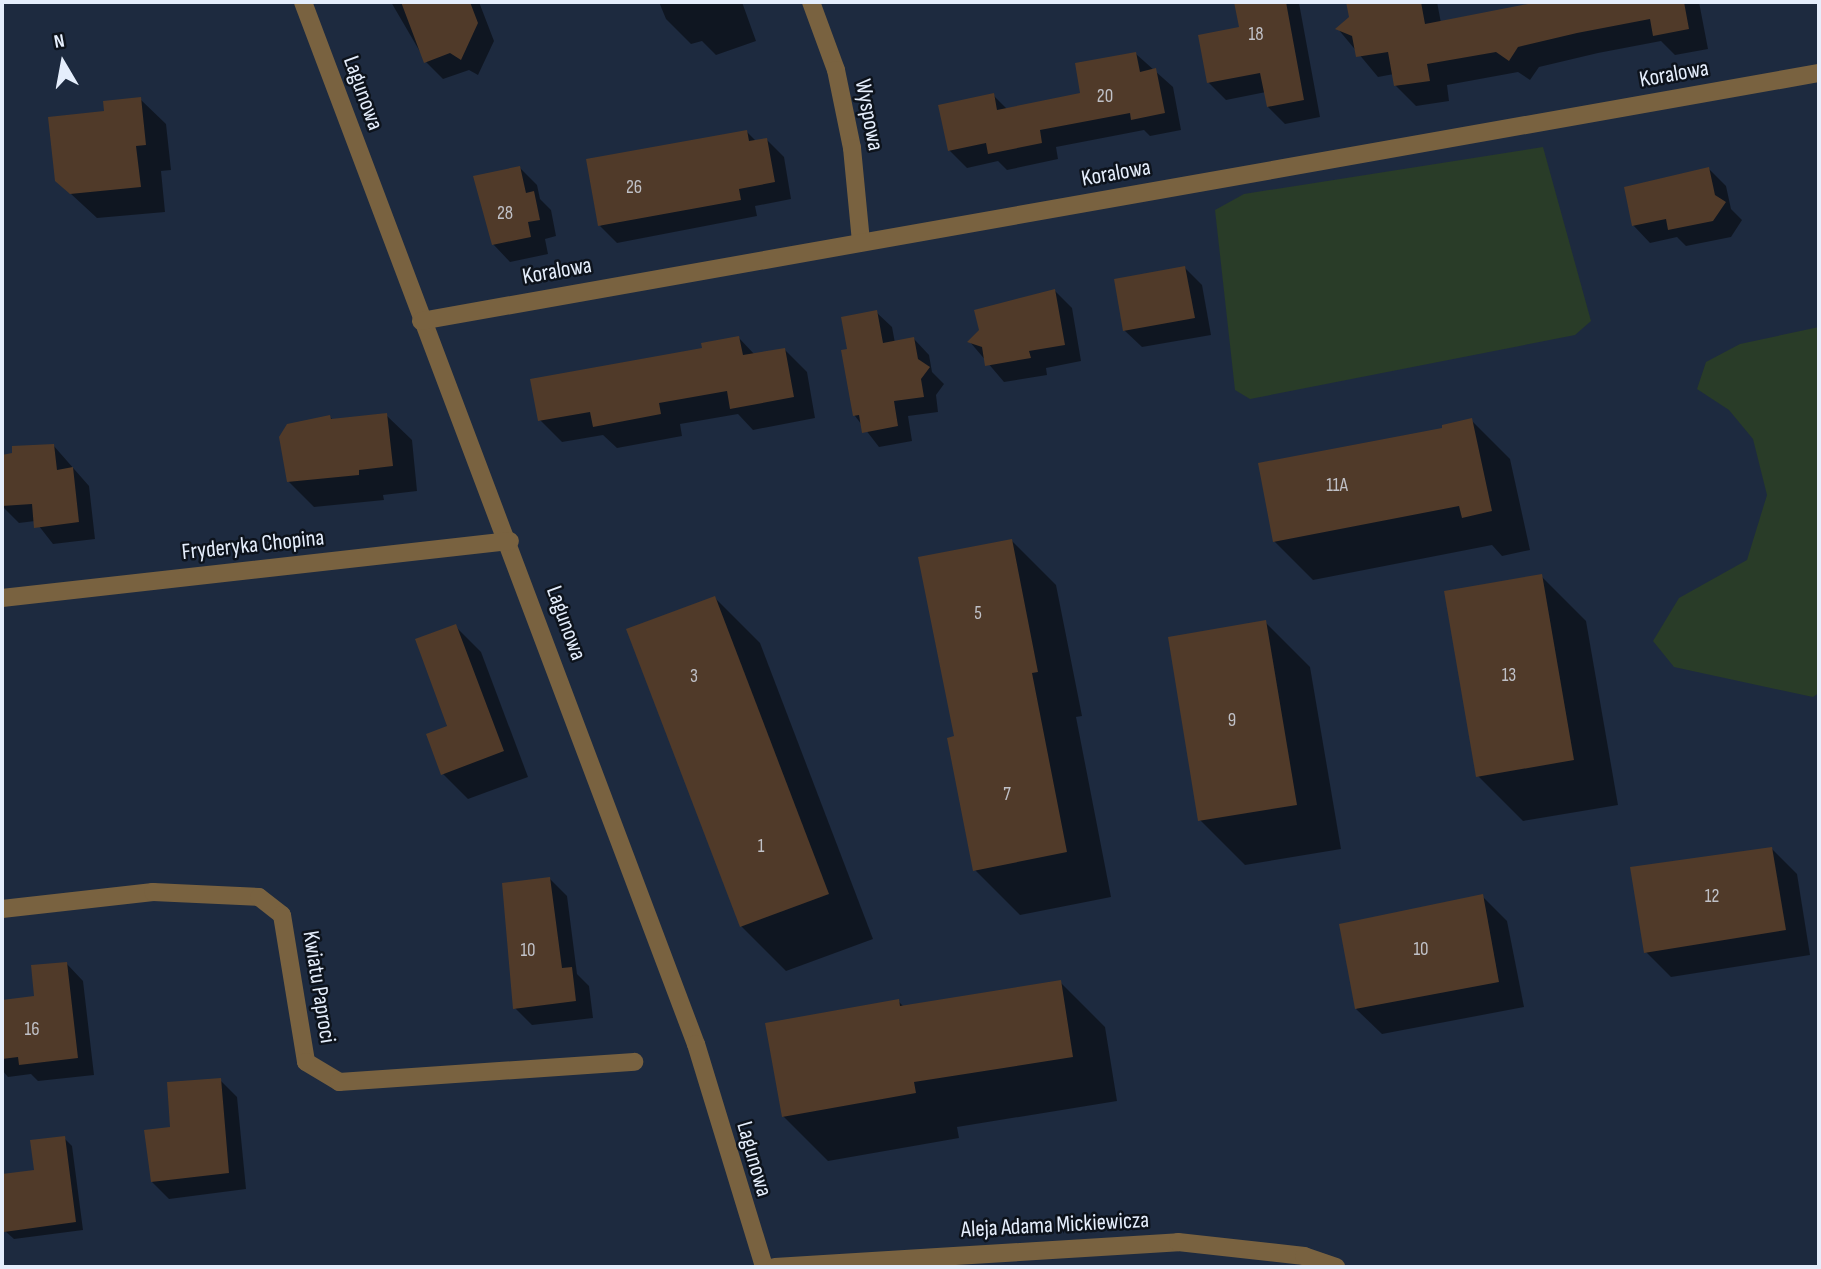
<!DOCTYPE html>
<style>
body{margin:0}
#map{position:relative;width:1821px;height:1269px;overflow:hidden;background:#1d2a3f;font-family:"Sofia Sans Condensed",sans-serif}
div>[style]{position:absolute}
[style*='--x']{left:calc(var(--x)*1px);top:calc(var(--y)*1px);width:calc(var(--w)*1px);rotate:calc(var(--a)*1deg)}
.green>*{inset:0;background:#293c28}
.shadow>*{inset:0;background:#0007}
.building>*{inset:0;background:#503a29}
.minor>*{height:18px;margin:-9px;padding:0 9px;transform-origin:9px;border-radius:9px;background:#796240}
span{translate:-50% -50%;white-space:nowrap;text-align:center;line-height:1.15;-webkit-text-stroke:5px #0d131c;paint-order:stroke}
.number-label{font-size:19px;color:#c0c1c7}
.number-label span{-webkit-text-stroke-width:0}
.street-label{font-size:23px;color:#e5eefc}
.frame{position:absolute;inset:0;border:4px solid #e5eefc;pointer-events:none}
.north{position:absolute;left:28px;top:28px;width:70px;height:70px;-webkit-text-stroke:5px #0d131c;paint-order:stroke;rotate:350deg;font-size:19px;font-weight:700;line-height:28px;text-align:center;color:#e5eefc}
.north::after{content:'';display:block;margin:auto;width:24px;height:32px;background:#e5eefc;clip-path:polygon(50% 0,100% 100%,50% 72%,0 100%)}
</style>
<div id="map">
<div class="green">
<div style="clip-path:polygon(1543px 147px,1591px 321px,1575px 335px,1250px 399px,1235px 390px,1215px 210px,1244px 194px)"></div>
<div style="clip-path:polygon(1819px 327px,1819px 693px,1813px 697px,1674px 667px,1653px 641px,1679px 598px,1747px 560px,1767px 495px,1753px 439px,1729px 410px,1697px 389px,1706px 362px,1740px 344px)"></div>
</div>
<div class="shadow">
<div style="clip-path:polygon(391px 2px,479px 2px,494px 41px,478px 75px,469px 70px,443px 79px,426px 62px)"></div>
<div style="clip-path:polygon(659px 2px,742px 2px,756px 41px,716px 55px,702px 41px,691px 44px,666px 19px)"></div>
<div style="clip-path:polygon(1236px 2px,1299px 3px,1320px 117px,1285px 124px,1268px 107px,1266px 92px,1226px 100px,1209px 83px,1241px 28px)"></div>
<div style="clip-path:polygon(1348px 2px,1437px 2px,1441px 23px,1559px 2px,1699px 2px,1708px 49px,1675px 55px,1661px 41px,1598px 53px,1539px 67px,1530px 80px,1518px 72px,1447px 85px,1449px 101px,1416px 106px,1395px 85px,1394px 74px,1378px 77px,1338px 29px,1351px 17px)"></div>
<div style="clip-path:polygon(1136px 54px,1173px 87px,1181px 130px,1150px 136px,1144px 130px,1056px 147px,1058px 159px,1007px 170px,998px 161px,967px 168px,949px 150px,993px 95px,1008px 110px,1082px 94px)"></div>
<div style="clip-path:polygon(140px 99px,166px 124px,171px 170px,161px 171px,165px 212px,97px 218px,57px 181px,50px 119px,106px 113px)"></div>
<div style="clip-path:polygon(747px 132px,756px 141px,767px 140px,784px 157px,791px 199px,755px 206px,757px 216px,617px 243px,600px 226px)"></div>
<div style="clip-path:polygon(520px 168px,537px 185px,540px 199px,551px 210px,556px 236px,545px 239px,548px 254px,510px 262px,493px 244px)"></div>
<div style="clip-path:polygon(1709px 169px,1726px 186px,1731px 209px,1742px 220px,1731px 237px,1686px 246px,1677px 237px,1650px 243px,1633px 225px)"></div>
<div style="clip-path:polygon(1185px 268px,1202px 285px,1211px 335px,1142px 347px,1124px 330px)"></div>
<div style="clip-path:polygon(1055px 291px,1072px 308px,1081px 361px,1046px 368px,1047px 375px,1004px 382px,970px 342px)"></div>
<div style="clip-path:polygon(876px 312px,892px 327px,895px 343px,914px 339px,929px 355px,932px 372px,944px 384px,936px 395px,938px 412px,908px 416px,912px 441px,879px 447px,855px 416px,849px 351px)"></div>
<div style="clip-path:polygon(739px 338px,755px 355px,785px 350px,807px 372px,815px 418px,753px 430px,738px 414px,680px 424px,682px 436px,617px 448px,603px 435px,562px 442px,540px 420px)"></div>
<div style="clip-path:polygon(386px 415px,412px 440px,417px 491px,383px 495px,384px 500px,314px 507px,289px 482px,330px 417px,334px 421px)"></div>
<div style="clip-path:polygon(1471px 420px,1510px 459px,1530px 550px,1502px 556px,1492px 545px,1313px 580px,1274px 541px,1444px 430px)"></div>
<div style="clip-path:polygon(53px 445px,89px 486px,95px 539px,53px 544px,35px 521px,19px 523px,2px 506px,2px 457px)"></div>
<div style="clip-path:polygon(1011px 540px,1056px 585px,1082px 716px,1076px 717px,1111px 897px,1020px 915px,975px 870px,956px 738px)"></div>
<div style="clip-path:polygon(1541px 576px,1586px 621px,1618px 805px,1523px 821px,1478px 776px)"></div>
<div style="clip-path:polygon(715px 598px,760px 643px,873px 939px,786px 971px,741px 926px)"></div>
<div style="clip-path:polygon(1265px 622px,1310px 667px,1341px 849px,1245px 865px,1200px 820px)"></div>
<div style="clip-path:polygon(455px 626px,481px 652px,528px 777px,468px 799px,443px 774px)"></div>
<div style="clip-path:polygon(1772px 849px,1797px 874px,1810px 955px,1671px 977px,1646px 952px)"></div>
<div style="clip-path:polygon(550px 879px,567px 896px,577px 974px,589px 986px,593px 1018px,532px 1025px,515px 1008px)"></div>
<div style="clip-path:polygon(1482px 896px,1507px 921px,1524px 1007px,1382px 1034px,1356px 1009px)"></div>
<div style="clip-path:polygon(66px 963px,83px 981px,94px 1075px,38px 1081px,31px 1074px,8px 1077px,2px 1070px,2px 1001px,36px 998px)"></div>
<div style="clip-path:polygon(1060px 982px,1105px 1027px,1117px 1101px,957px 1127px,959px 1138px,828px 1161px,783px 1116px,898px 1001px,904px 1007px)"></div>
<div style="clip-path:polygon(220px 1080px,237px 1097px,246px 1189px,169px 1199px,152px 1182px,172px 1128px)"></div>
<div style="clip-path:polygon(64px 1138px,72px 1146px,83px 1230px,14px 1239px,5px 1231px,2px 1176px,36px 1171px)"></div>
</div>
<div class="building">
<div style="clip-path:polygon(401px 2px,470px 2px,478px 23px,461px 60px,450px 53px,424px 63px)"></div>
<div style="clip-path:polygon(1234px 2px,1286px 2px,1304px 100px,1267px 107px,1260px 73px,1207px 83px,1198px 35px,1239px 27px)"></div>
<div style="clip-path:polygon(1346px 2px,1421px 2px,1425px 24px,1538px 2px,1684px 2px,1689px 29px,1653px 36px,1650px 19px,1577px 33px,1518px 47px,1509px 61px,1496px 52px,1427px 64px,1430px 81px,1394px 86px,1388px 52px,1356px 57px,1352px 36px,1335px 29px,1349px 17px)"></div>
<div style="clip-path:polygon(1136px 52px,1140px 72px,1156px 68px,1165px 113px,1131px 120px,1130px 113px,1040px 130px,1042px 143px,988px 154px,986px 143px,948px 151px,938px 105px,994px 93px,997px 110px,1080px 93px,1075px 63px)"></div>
<div style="clip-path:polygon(141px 97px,146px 145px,136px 146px,141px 187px,70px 194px,55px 181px,48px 117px,104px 111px,103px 101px)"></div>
<div style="clip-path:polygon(747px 130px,749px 141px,767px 138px,775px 182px,739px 189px,741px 200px,598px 226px,586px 159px)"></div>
<div style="clip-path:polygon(520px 166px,526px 193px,534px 191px,540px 220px,528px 222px,531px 237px,492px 245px,473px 176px)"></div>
<div style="clip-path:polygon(1709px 167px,1715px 195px,1726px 202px,1713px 221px,1668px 230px,1666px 219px,1632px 226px,1624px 187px)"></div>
<div style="clip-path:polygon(1185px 266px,1195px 318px,1123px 331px,1114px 279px)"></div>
<div style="clip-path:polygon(1055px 289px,1065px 345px,1029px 351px,1031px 358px,985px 366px,982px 347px,967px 342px,979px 330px,974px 310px)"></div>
<div style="clip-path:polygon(877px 310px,883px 343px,914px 337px,918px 359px,930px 367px,921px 379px,924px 397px,894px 401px,898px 426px,862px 433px,859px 415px,853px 416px,841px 350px,847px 349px,841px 317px)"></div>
<div style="clip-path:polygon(739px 336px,743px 355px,785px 348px,794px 397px,730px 409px,727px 391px,659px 403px,661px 414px,593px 427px,590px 412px,538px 421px,530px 379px,702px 348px,701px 343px)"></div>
<div style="clip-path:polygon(387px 413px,393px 466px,359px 470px,359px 475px,287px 482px,279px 437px,287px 424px,330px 415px,331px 419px)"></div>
<div style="clip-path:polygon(1472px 418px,1492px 511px,1462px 518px,1459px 506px,1273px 542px,1258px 463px,1442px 428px,1442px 425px)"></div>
<div style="clip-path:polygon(54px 444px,57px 470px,73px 467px,79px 522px,34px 528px,32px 504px,2px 506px,2px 455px,12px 453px,12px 446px)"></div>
<div style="clip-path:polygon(1012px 539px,1038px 672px,1032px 673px,1067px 852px,973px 871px,947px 738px,954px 736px,918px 557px)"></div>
<div style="clip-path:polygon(1542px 574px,1574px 760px,1476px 777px,1444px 591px)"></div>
<div style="clip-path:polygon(715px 596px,829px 894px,740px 927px,626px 629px)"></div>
<div style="clip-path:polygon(1266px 620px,1297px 805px,1198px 821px,1168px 637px)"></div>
<div style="clip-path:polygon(456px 624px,504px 751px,441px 775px,426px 734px,447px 726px,415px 639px)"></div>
<div style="clip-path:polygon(1772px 847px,1786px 930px,1644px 953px,1630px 867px)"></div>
<div style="clip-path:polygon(550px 877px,562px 968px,572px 967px,576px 1001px,513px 1009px,502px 883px)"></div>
<div style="clip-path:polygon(1483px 894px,1499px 982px,1355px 1009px,1339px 924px)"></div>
<div style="clip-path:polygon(67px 962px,78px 1058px,19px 1065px,18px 1057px,2px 1059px,2px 1000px,34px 996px,31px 965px)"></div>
<div style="clip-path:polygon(1061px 980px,1073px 1057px,914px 1082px,916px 1093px,782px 1117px,765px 1023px,899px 999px,900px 1006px)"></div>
<div style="clip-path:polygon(221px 1078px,229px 1173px,151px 1182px,144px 1130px,170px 1127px,167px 1082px)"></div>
<div style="clip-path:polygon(65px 1136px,76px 1222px,4px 1232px,2px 1174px,34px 1170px,30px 1140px)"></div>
</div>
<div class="minor">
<div style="--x:303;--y:2;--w:1114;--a:69.34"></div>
<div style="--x:696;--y:1044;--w:233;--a:73"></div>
<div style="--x:811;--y:2;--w:72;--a:69.8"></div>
<div style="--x:836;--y:70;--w:80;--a:78.4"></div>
<div style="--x:852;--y:148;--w:94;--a:84.5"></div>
<div style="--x:421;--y:321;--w:1420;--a:-10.06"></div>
<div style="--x:2;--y:598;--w:511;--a:-6.4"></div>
<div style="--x:2;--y:909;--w:152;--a:-6.4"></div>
<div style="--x:153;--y:892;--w:106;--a:2.7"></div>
<div style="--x:259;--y:897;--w:29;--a:38"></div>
<div style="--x:282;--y:915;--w:149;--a:80.7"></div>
<div style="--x:306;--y:1062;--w:39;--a:31"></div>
<div style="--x:339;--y:1082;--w:296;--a:-3.9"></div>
<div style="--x:775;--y:1267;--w:404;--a:-3.5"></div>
<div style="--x:1178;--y:1242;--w:127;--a:6.3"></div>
<div style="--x:1304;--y:1256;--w:34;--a:19"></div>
</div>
<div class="number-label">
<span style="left:1256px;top:35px">18</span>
<span style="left:1105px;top:97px">20</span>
<span style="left:634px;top:188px">26</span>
<span style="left:505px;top:214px">28</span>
<span style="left:1337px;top:486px">11A</span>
<span style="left:978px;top:614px">5</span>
<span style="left:1509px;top:676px">13</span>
<span style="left:694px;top:677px">3</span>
<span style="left:1232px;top:721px">9</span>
<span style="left:1007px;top:795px">7</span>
<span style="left:761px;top:847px">1</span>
<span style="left:1712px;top:897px">12</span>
<span style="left:1421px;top:950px">10</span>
<span style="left:528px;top:951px">10</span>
<span style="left:32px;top:1030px">16</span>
</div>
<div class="street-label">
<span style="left:1674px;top:74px;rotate:-10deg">Koralowa</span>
<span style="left:363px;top:93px;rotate:70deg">Lagunowa</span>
<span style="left:869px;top:115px;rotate:79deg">Wyspowa</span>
<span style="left:1116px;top:173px;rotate:-10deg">Koralowa</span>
<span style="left:557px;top:271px;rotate:-10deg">Koralowa</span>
<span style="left:253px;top:545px;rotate:-6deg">Fryderyka Chopina</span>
<span style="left:566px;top:623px;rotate:70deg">Lagunowa</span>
<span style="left:319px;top:987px;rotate:81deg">Kwiatu Paproci</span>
<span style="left:754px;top:1159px;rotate:74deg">Lagunowa</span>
<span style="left:1055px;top:1225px;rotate:-3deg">Aleja Adama Mickiewicza</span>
</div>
<div class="frame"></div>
<div class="north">N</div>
</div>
